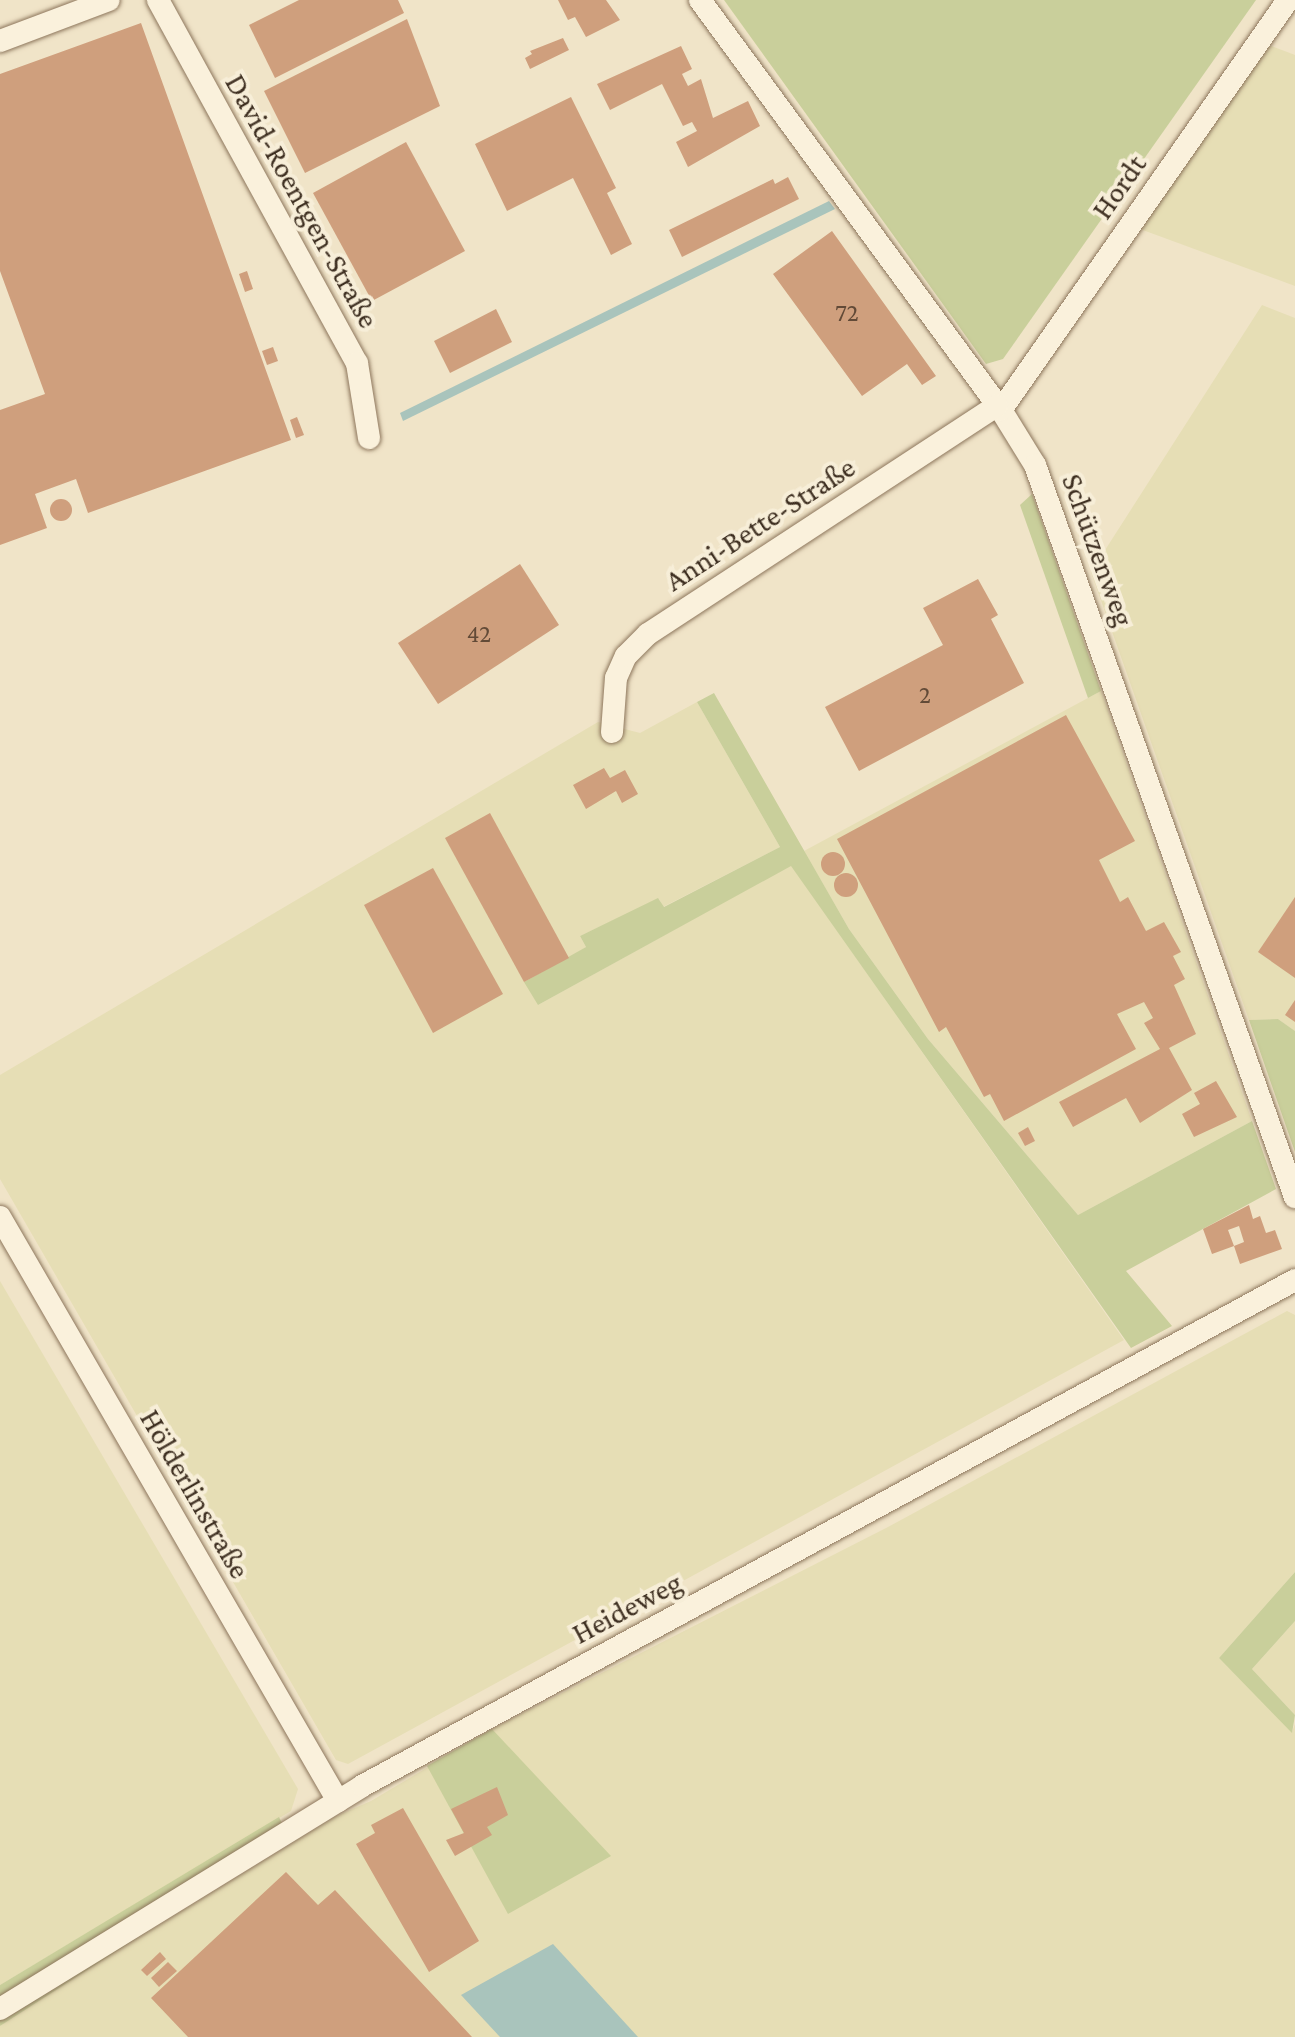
<!DOCTYPE html>
<meta charset="utf-8">
<style>
body{margin:0}
#map{position:relative;width:1295px;height:2037px;overflow:hidden;background:#f0e4c8;font-family:"Crimson Pro",serif}
div>[style]{position:absolute}
[style*='--x']{left:calc(var(--x)*1px);top:calc(var(--y)*1px);width:calc(var(--w)*1px);rotate:calc(var(--a)*1deg)}
.farmland>*{inset:0;background:#e6deb5}
.green>*{inset:0;background:#c9cf9b}
.water>*{inset:0;background:#a9c4bc}
.building>*{inset:0;background:#cf9f7d}
.round{border-radius:50%}
.roads{filter:drop-shadow(0 0 2px #8d765c) drop-shadow(0 0 2px #8d765c)}
.minor>*{height:22px;margin:-11px;padding:0 11px;transform-origin:11px;border-radius:11px;background:#faf1dc}
span{translate:-50% -50%;white-space:nowrap;text-align:center;line-height:1.15;-webkit-text-stroke:8px #f7eed8;paint-order:stroke}
.number-label{font-size:25px;color:#624a37}
.number-label span{-webkit-text-stroke-width:0}
.street-label{font-size:30px;color:#3d2e20}
</style>
<div id="map">
<div class="farmland">
<div style="clip-path:polygon(1269px 45px,1295px 55px,1295px 286px,1140px 229px)"></div>
<div style="clip-path:polygon(1262px 305px,1295px 318px,1295px 1031px,1278px 1019px,1249px 1020px,1091px 572px)"></div>
<div style="clip-path:polygon(1101px 691px,1252px 1121px,1078px 1215px,928px 1039px,849px 929px,804px 851px)"></div>
<div style="clip-path:polygon(697px 702px,780px 847px,663px 907px,659px 899px,580px 936px,586px 947px,569px 958px,538px 1005px,791px 865px,1124px 1340px,348px 1764px,336px 1760px,0 1179px,0 1075px,598px 722px,640px 733px)"></div>
<div style="clip-path:polygon(0 1281px,298px 1789px,291px 1811px,0 1985px)"></div>
<div style="clip-path:polygon(1287px 1311px,1295px 1315px,1295px 1572px,1219px 1658px,1292px 1732px,1295px 1724px,1295px 2037px,0 2037px,0 2026px,40px 1998px,334px 1817px,371px 1801px,492px 1729px,888px 1527px)"></div>
<div style="clip-path:polygon(1295px 1621px,1295px 1715px,1252px 1669px)"></div>
</div>
<div class="green">
<div style="clip-path:polygon(724px 0,1256px 0,1003px 359px,986px 364px)"></div>
<div style="clip-path:polygon(1032px 494px,1101px 691px,1088px 698px,1020px 505px)"></div>
<div style="clip-path:polygon(714px 693px,849px 929px,928px 1039px,1078px 1215px,1252px 1121px,1276px 1189px,1126px 1271px,1172px 1326px,1131px 1348px,791px 866px,538px 1005px,524px 982px,586px 947px,580px 936px,658px 898px,664px 907px,780px 847px,697px 702px)"></div>
<div style="clip-path:polygon(1278px 1019px,1295px 1031px,1295px 1152px,1249px 1020px)"></div>
<div style="clip-path:polygon(1295px 1572px,1295px 1621px,1252px 1669px,1295px 1715px,1292px 1733px,1219px 1658px)"></div>
<div style="clip-path:polygon(492px 1729px,611px 1856px,508px 1914px,427px 1766px)"></div>
<div style="clip-path:polygon(279px 1817px,290px 1840px,0 2026px,0 1985px)"></div>
</div>
<div class="water">
<div style="clip-path:polygon(829px 201px,835px 209px,403px 421px,400px 413px)"></div>
<div style="clip-path:polygon(553px 1944px,638px 2037px,500px 2037px,461px 1995px)"></div>
</div>
<div class="building">
<div style="clip-path:polygon(299px 0,398px 0,404px 13px,275px 78px,249px 25px)"></div>
<div style="clip-path:polygon(558px 0,606px 0,620px 20px,586px 37px,575px 17px,568px 20px)"></div>
<div style="clip-path:polygon(407px 19px,440px 106px,305px 173px,264px 91px)"></div>
<div style="clip-path:polygon(141px 23px,291px 440px,88px 513px,76px 479px,35px 494px,47px 528px,0 545px,0 410px,45px 394px,0 271px,0 74px)"></div>
<div style="clip-path:polygon(563px 38px,569px 50px,530px 69px,525px 58px,532px 54px,530px 51px)"></div>
<div style="clip-path:polygon(681px 46px,692px 69px,682px 74px,688px 86px,701px 79px,713px 118px,748px 101px,760px 126px,688px 167px,676px 142px,697px 131px,692px 122px,683px 126px,662px 84px,610px 110px,597px 84px)"></div>
<div style="clip-path:polygon(571px 97px,616px 188px,607px 193px,632px 244px,611px 255px,573px 178px,507px 211px,475px 144px)"></div>
<div style="clip-path:polygon(406px 142px,465px 251px,372px 301px,313px 193px)"></div>
<div style="clip-path:polygon(788px 177px,799px 199px,682px 257px,669px 230px,773px 179px,775px 184px)"></div>
<div style="clip-path:polygon(832px 231px,936px 376px,922px 385px,907px 364px,862px 396px,773px 274px)"></div>
<div style="clip-path:polygon(247px 271px,253px 289px,245px 292px,239px 274px)"></div>
<div style="clip-path:polygon(496px 309px,512px 342px,450px 373px,434px 341px)"></div>
<div style="clip-path:polygon(273px 347px,278px 361px,267px 365px,262px 351px)"></div>
<div style="clip-path:polygon(297px 417px,304px 435px,296px 438px,290px 420px)"></div>
<div class="round" style="left:50px;top:499px;width:22px;height:22px"></div>
<div style="clip-path:polygon(520px 564px,559px 625px,438px 704px,398px 643px)"></div>
<div style="clip-path:polygon(978px 579px,998px 615px,991px 619px,1024px 683px,859px 771px,825px 707px,943px 645px,923px 608px)"></div>
<div style="clip-path:polygon(1066px 715px,1135px 841px,1099px 860px,1120px 902px,1128px 897px,1146px 931px,1164px 922px,1181px 952px,1173px 956px,1185px 979px,1174px 985px,1196px 1034px,1169px 1048px,1192px 1090px,1140px 1123px,1126px 1098px,1073px 1127px,1059px 1102px,1160px 1049px,1144px 1023px,1153px 1018px,1144px 1002px,1117px 1014px,1136px 1049px,1004px 1121px,990px 1094px,984px 1097px,946px 1027px,939px 1032px,837px 839px)"></div>
<div style="clip-path:polygon(604px 768px,610px 778px,625px 770px,638px 794px,622px 803px,616px 791px,586px 809px,573px 785px)"></div>
<div style="clip-path:polygon(490px 813px,569px 958px,524px 982px,445px 838px)"></div>
<div class="round" style="left:821px;top:852px;width:24px;height:24px"></div>
<div style="clip-path:polygon(433px 868px,503px 994px,433px 1033px,364px 905px)"></div>
<div class="round" style="left:834px;top:873px;width:24px;height:24px"></div>
<div style="clip-path:polygon(1295px 897px,1295px 978px,1258px 952px)"></div>
<div style="clip-path:polygon(1295px 1000px,1295px 1022px,1285px 1015px)"></div>
<div style="clip-path:polygon(1216px 1081px,1237px 1117px,1194px 1137px,1182px 1114px,1200px 1104px,1194px 1093px)"></div>
<div style="clip-path:polygon(1028px 1127px,1035px 1141px,1025px 1146px,1018px 1133px)"></div>
<div style="clip-path:polygon(evenodd,1249px 1205px,1253px 1219px,1260px 1216px,1266px 1233px,1275px 1230px,1282px 1249px,1240px 1264px,1234px 1246px,1212px 1254px,1203px 1229px,1249px 1205px,1239px 1226px,1244px 1242px,1234px 1246px,1228px 1230px,1239px 1226px)"></div>
<div style="clip-path:polygon(497px 1787px,508px 1815px,487px 1827px,492px 1835px,455px 1856px,446px 1840px,464px 1833px,451px 1809px)"></div>
<div style="clip-path:polygon(403px 1808px,479px 1941px,429px 1972px,356px 1844px,375px 1833px,371px 1825px)"></div>
<div style="clip-path:polygon(286px 1872px,318px 1905px,335px 1890px,472px 2037px,188px 2037px,151px 1998px)"></div>
<div style="clip-path:polygon(160px 1952px,166px 1959px,147px 1976px,141px 1970px)"></div>
<div style="clip-path:polygon(168px 1962px,177px 1971px,159px 1987px,151px 1978px)"></div>
</div>
<div class="roads">
<div class="minor">
<div style="--x:158;--y:0;--w:414;--a:61.3"></div>
<div style="--x:357;--y:363;--w:76;--a:80.9"></div>
<div style="--x:700;--y:0;--w:509;--a:53.72"></div>
<div style="--x:1001;--y:410;--w:65;--a:58.3"></div>
<div style="--x:1035;--y:465;--w:777;--a:70.45"></div>
<div style="--x:0;--y:41;--w:116;--a:-20.6"></div>
<div style="--x:1001;--y:410;--w:500;--a:-55.01"></div>
<div style="--x:612;--y:732;--w:54;--a:-85.8"></div>
<div style="--x:616;--y:678;--w:24;--a:-66"></div>
<div style="--x:626;--y:656;--w:31;--a:-45"></div>
<div style="--x:648;--y:634;--w:417;--a:-33.2"></div>
<div style="--x:0;--y:1217;--w:675;--a:59.94"></div>
<div style="--x:0;--y:2009;--w:425;--a:-31.6"></div>
<div style="--x:362;--y:1786;--w:1061;--a:-28.47"></div>
</div>
</div>
<div class="number-label">
<span style="left:847px;top:313px">72</span>
<span style="left:479px;top:634px">42</span>
<span style="left:925px;top:695px">2</span>
</div>
<div class="street-label">
<span style="left:1119px;top:187px;rotate:-55deg">Hordt</span>
<span style="left:302px;top:201px;rotate:61deg">David-Roentgen-Straße</span>
<span style="left:760px;top:524px;rotate:-33deg">Anni-Bette-Straße</span>
<span style="left:1098px;top:550px;rotate:70deg">Schützenweg</span>
<span style="left:195px;top:1494px;rotate:60deg">Hölderlinstraße</span>
<span style="left:627px;top:1608px;rotate:-28deg">Heideweg</span>
</div>
</div>
